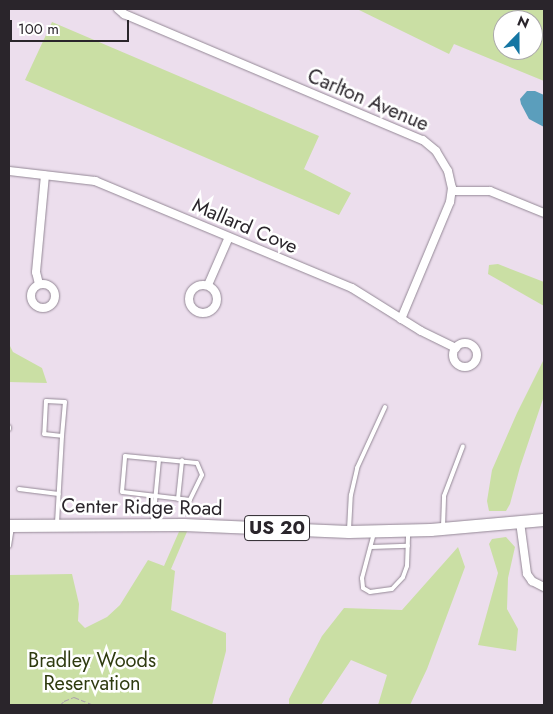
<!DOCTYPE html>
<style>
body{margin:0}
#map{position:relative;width:553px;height:714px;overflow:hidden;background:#ecdeed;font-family:Jost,sans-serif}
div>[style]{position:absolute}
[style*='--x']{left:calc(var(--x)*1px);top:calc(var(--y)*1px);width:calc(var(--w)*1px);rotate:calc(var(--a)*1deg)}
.green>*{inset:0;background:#cadfa4}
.water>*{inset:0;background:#5b9ebc}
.path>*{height:1px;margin-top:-0.5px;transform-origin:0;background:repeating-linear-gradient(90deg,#aca1ad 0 5px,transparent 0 7.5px)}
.roads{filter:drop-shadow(0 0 1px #948896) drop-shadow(0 0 1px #948896)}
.service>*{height:4px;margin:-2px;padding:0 2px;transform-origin:2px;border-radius:2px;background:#fff}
.minor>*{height:8px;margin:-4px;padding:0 4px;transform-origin:4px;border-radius:4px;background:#fff}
.minor>.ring{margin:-4px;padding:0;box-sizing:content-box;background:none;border:8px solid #fff;border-radius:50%}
.primary>*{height:12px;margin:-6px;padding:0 6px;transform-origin:6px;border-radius:6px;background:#fff}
span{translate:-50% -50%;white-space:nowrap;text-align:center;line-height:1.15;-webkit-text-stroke:5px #fff;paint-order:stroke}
.shield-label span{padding:1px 4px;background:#fff;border:1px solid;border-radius:4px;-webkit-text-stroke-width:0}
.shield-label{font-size:19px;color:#2a252b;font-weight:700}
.street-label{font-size:20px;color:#2a252b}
.park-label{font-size:20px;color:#2f3b10}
.frame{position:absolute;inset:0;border:10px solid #2a252b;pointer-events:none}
.north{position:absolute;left:493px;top:10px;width:50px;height:50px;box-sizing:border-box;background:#fff;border:1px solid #aaa8aa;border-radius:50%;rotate:22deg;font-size:14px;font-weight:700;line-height:20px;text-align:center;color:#2a252b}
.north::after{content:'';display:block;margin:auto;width:18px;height:22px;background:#1576a3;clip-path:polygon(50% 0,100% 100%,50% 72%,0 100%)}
.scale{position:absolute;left:10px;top:20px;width:119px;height:22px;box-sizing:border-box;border:2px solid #2a252b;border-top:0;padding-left:6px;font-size:15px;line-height:18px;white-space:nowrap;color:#2a252b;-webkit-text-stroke:4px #fff;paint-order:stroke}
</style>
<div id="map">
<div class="green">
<div style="clip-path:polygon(evenodd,357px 9px,544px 9px,544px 81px,454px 44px,449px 54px,357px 9px,503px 20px,533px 20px,533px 50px,503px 50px,503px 20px)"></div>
<div style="clip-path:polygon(52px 22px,319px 136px,304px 169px,351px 193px,339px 215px,25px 80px)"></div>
<div style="clip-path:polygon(498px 264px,544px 282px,544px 306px,488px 274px,489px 265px)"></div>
<div style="clip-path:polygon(9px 344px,13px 352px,42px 368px,47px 383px,9px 382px)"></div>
<div style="clip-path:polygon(544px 359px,544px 396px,520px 467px,510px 504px,506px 511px,489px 511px,487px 501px,492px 470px,517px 413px)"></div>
<div style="clip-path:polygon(181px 527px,189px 527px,171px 569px,175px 571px,171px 610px,226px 633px,226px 651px,212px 705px,9px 705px,9px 575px,72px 574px,79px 604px,78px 621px,85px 628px,107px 617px,120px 605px,148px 560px,164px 566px)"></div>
<div style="clip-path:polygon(506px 537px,515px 547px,508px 578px,507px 609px,518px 629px,516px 651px,478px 645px,498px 573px,489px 544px,492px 539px)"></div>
<div style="clip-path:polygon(458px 547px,465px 567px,427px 669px,410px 705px,378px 705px,387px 675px,351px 660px,321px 705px,289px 705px,289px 699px,322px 636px,344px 608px,402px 610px)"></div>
</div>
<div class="water">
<div style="clip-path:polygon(527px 91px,535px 91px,544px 95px,544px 127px,529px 119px,521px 104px,520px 99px)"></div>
</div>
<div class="path">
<div style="--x:60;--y:705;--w:6;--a:-45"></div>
<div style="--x:64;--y:701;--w:11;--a:-22"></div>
<div style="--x:74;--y:697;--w:22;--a:22"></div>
</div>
<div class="roads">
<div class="service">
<div style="--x:9;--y:427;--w:2;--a:90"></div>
<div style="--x:125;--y:456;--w:72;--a:5.6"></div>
<div style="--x:197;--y:463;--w:13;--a:67"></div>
<div style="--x:202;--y:475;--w:28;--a:116"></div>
<div style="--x:190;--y:500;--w:68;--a:-173.3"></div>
<div style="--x:122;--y:492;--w:36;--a:-85"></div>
<div style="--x:19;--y:489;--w:40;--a:7.1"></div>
<div style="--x:178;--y:499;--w:39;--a:-84"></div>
<div style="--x:57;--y:523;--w:87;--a:-86.7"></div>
<div style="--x:62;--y:436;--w:34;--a:-85"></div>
<div style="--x:65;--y:402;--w:19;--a:-177"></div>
<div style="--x:46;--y:401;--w:33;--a:93"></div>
<div style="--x:44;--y:434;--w:18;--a:6"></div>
<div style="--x:153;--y:523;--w:64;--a:-84.6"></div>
<div style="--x:443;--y:527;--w:31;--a:-88"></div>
<div style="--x:444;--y:496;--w:53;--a:-69.2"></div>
<div style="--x:349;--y:530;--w:35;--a:-87"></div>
<div style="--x:351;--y:495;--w:28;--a:-77"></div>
<div style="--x:357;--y:468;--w:67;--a:-65.3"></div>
<div style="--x:374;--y:533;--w:47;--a:104.9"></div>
<div style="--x:362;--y:578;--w:10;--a:84"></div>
<div style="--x:363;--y:588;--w:8;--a:30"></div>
<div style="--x:370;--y:592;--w:22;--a:-8"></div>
<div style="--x:392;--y:589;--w:16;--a:-47"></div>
<div style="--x:403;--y:577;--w:12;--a:-70"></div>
<div style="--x:407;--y:566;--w:33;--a:-88"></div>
<div style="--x:9;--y:546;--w:18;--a:-81"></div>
<div style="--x:371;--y:547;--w:37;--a:-2"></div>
</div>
<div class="minor">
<div style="--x:118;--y:9;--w:8;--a:40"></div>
<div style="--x:124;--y:14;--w:324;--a:22.9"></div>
<div style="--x:423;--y:140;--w:17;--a:40"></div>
<div style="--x:436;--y:151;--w:23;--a:59"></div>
<div style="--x:448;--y:171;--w:17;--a:77"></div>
<div style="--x:452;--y:188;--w:14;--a:98"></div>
<div style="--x:450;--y:202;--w:127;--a:112.7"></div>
<div style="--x:9;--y:171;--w:87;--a:6.6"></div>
<div style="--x:95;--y:181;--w:278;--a:22.6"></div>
<div style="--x:352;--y:288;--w:81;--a:31.9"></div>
<div style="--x:421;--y:331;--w:39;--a:26"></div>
<div style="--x:452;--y:191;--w:38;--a:0"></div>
<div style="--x:490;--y:191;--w:58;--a:22.2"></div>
<div class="ring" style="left:31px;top:284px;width:16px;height:16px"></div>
<div style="--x:39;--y:284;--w:12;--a:-104"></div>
<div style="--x:36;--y:272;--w:97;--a:-84.7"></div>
<div class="ring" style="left:189px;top:285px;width:20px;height:20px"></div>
<div style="--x:208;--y:285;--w:52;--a:-66.4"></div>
<div class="ring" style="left:453px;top:343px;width:16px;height:16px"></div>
<div style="--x:520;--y:522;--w:52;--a:82.3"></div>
<div style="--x:527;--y:574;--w:9;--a:54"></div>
<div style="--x:532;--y:581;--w:13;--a:27"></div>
</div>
<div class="primary">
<div style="--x:9;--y:526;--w:175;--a:-0.3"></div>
<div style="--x:184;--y:525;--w:165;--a:2.4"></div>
<div style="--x:349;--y:532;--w:82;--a:-1.4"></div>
<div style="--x:431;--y:530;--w:113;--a:-5.1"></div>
</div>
</div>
<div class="shield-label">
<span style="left:277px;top:528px">US 20</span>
</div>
<div class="street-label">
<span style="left:368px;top:100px;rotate:23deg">Carlton Avenue</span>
<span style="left:245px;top:226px;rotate:23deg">Mallard Cove</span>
<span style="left:142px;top:507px;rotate:1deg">Center Ridge Road</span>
</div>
<div class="park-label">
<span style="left:92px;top:672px">Bradley Woods<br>Reservation</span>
</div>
<div class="frame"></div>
<div class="north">N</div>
<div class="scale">100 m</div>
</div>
